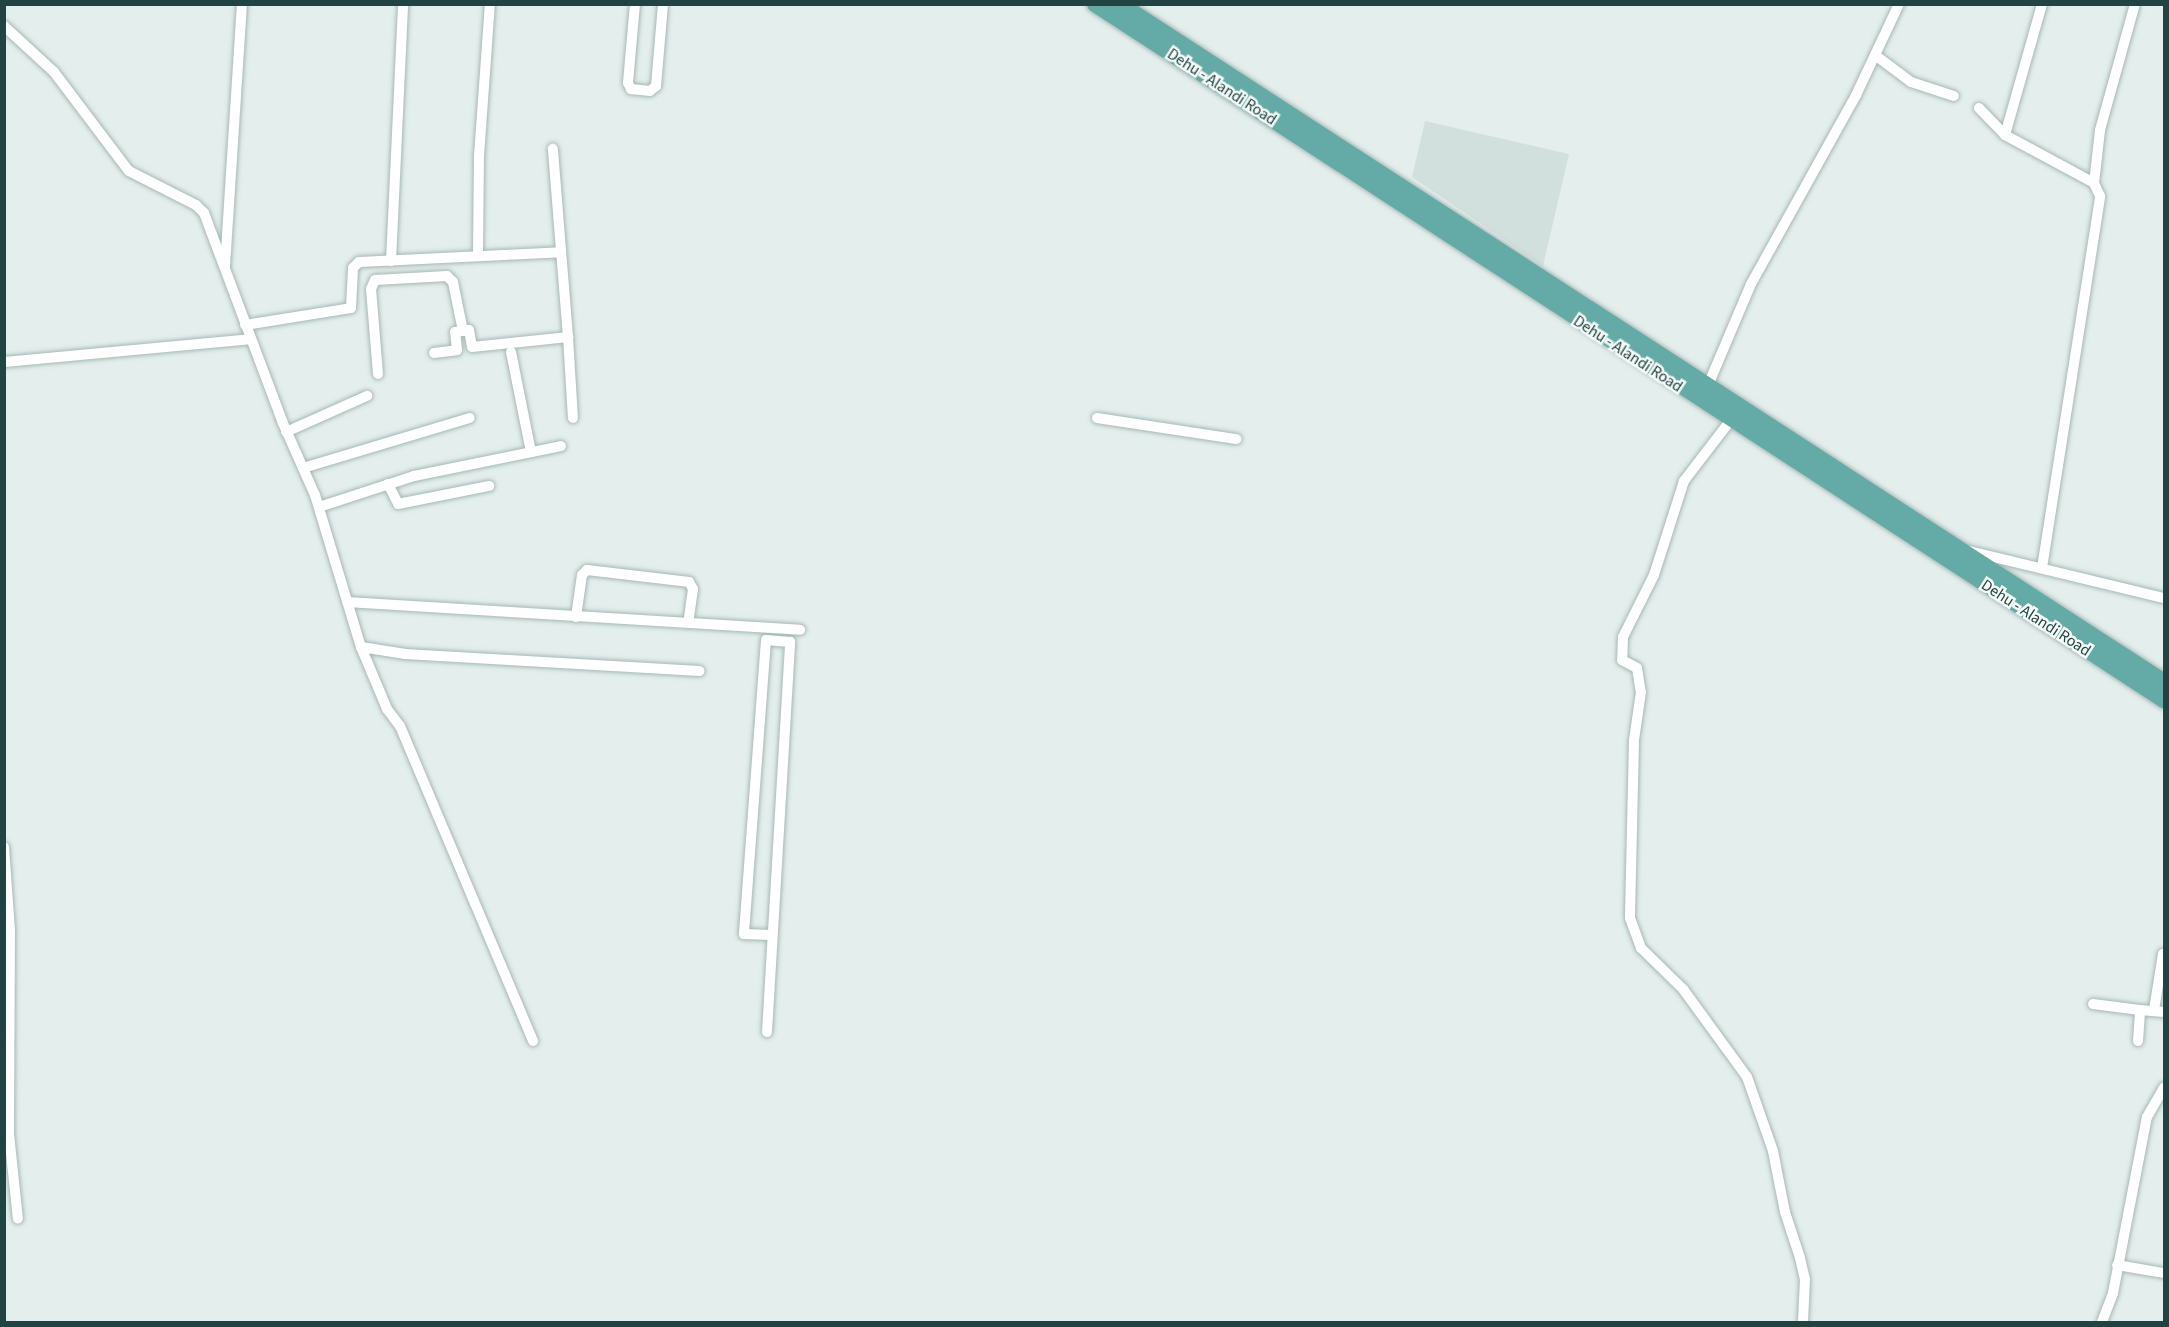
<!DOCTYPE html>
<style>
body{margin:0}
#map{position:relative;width:2169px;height:1327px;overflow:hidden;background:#e4efed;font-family:"Source Sans 3",sans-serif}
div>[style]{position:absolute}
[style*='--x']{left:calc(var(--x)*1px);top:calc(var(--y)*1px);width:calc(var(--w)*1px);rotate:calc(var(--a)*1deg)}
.built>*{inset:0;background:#d2e0dd}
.roads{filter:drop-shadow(0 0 2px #a6b8b6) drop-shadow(0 0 2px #a6b8b6)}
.street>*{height:10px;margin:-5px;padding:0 5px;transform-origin:5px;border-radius:5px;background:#fff}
.primary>*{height:16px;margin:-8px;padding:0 8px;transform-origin:8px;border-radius:8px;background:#64aaa6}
span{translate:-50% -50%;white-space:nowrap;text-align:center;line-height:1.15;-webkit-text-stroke:5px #f6fbf9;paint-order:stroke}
.street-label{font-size:16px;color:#214442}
.frame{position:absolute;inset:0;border:6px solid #214442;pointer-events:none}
</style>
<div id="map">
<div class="built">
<div style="clip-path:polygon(1425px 121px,1569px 154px,1543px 266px,1412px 177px)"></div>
</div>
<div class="roads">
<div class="street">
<div style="--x:635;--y:4;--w:79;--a:95.1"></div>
<div style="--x:628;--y:83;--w:7;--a:63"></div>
<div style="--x:631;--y:89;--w:19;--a:6"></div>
<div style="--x:650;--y:91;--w:8;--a:-40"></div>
<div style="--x:656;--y:86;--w:82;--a:-85.1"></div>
<div style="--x:4;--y:26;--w:68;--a:42.6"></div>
<div style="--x:54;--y:72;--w:124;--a:52.9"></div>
<div style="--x:129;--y:171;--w:75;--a:26.9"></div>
<div style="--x:196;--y:205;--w:11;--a:45"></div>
<div style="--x:204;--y:213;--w:222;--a:69.4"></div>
<div style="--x:282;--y:421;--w:81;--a:66"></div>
<div style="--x:315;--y:495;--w:159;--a:73.2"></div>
<div style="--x:361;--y:647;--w:45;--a:9"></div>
<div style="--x:405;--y:654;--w:295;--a:3.3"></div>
<div style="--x:1875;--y:55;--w:45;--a:36.9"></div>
<div style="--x:1911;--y:82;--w:45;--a:18"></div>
<div style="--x:1979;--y:108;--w:37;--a:46"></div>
<div style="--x:2005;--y:135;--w:101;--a:28.3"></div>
<div style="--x:2005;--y:135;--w:136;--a:-74.2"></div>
<div style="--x:478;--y:250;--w:94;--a:-89.4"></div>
<div style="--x:479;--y:156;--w:152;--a:-85.9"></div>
<div style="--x:391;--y:261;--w:257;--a:-87.3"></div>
<div style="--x:225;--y:266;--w:263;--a:-86.3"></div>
<div style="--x:245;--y:325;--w:107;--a:-9.1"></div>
<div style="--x:351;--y:308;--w:40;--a:-87.1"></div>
<div style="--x:353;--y:268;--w:8;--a:-45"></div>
<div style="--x:359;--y:262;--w:202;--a:-2.8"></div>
<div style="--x:568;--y:337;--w:81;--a:86.5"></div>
<div style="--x:511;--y:352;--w:102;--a:78.7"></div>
<div style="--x:434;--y:353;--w:23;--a:-7"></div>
<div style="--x:457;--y:350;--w:18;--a:-96"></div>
<div style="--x:455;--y:332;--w:8;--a:-7"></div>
<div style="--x:463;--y:331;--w:6;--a:-9"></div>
<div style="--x:469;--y:330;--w:17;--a:80"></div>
<div style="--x:472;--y:347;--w:97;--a:-5.9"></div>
<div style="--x:568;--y:337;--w:189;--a:-94.6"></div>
<div style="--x:4;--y:362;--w:247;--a:-5.3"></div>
<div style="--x:378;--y:374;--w:85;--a:-94.7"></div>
<div style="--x:371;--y:289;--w:10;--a:-66"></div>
<div style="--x:375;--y:280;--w:72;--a:-3.2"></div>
<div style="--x:447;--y:276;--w:8;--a:45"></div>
<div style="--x:453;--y:282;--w:50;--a:78.5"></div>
<div style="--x:1706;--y:390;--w:115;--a:-67"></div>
<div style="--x:1751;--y:284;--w:216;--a:-60.9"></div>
<div style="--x:1856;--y:95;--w:101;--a:-64.7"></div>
<div style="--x:1097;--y:418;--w:141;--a:8.6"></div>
<div style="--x:1730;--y:421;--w:76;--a:127.5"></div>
<div style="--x:1684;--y:481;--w:99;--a:107.7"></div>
<div style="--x:1654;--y:575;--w:69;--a:116.6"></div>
<div style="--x:1623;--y:637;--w:23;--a:92"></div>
<div style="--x:1622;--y:660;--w:17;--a:28"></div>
<div style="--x:1637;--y:668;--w:24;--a:81"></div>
<div style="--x:1641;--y:692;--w:49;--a:98.3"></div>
<div style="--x:1634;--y:740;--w:178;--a:91.3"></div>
<div style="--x:1630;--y:918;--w:32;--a:70"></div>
<div style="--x:1641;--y:948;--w:59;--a:44.3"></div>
<div style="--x:1683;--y:989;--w:109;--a:54"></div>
<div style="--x:1747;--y:1077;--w:78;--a:70.6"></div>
<div style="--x:1773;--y:1151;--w:62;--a:78.9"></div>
<div style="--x:1785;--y:1212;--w:48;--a:71.9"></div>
<div style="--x:1800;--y:1258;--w:22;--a:77"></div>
<div style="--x:1805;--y:1279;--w:43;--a:92.7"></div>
<div style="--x:286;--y:432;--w:89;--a:-24"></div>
<div style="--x:303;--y:468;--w:174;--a:-16.7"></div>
<div style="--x:388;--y:484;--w:22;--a:63"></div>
<div style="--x:398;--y:504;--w:93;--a:-11.2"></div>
<div style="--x:319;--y:507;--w:100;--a:-18.1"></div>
<div style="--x:414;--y:476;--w:150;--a:-11.5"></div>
<div style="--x:1969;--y:551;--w:201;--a:13.6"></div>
<div style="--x:2042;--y:568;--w:376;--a:-81.1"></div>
<div style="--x:2100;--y:196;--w:14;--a:-115"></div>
<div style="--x:2094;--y:183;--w:53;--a:-83.5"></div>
<div style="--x:2100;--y:130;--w:131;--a:-74.5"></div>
<div style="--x:347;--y:602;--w:454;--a:3.5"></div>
<div style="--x:576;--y:617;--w:42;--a:-81.9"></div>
<div style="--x:582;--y:575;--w:7;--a:-45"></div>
<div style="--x:587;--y:570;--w:103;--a:6.7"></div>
<div style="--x:689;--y:582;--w:8;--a:60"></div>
<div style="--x:693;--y:589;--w:34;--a:98"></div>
<div style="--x:361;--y:647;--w:67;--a:67.2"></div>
<div style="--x:387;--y:709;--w:21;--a:53"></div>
<div style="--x:400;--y:726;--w:342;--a:67.1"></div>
<div style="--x:4;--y:847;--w:84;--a:85.9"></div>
<div style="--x:10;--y:931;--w:5;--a:-169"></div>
<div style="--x:10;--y:931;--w:203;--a:90.3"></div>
<div style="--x:9;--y:1134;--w:85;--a:84"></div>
<div style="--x:2093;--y:1004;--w:47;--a:7.3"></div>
<div style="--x:2154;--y:1010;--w:57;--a:-80.9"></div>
<div style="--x:767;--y:1032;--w:391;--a:-86.6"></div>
<div style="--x:790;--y:642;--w:24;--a:-175"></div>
<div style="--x:766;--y:640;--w:295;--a:94.3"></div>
<div style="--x:744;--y:934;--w:28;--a:2"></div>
<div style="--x:2138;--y:1041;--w:31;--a:-86"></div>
<div style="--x:2140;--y:1010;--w:24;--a:5"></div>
<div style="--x:2117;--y:1265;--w:48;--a:9.7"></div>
<div style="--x:2102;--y:1322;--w:31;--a:-69"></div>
<div style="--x:2113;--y:1293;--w:179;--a:-79.1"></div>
<div style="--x:2147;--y:1117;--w:34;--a:-60"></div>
</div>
<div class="primary">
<div style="--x:1095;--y:4;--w:1276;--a:33.07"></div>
<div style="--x:1120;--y:4;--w:1245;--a:33"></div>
</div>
</div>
<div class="street-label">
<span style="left:1222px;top:87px;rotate:33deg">Dehu - Alandi Road</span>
<span style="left:1628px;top:354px;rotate:33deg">Dehu - Alandi Road</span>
<span style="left:2036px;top:618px;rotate:33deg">Dehu - Alandi Road</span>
</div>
<div class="frame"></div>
</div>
